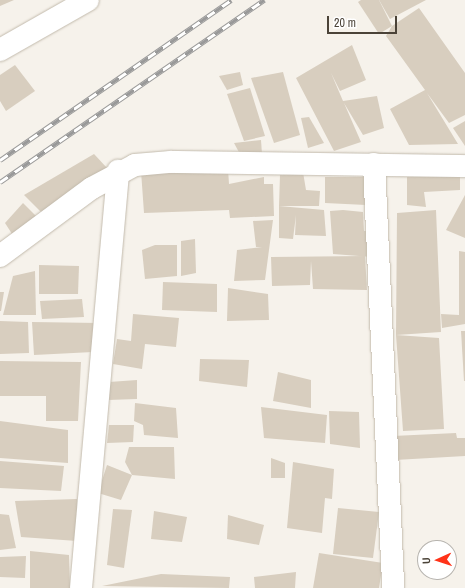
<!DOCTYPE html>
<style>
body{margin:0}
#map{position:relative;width:465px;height:588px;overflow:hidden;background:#f6f2eb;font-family:"Archivo Narrow",sans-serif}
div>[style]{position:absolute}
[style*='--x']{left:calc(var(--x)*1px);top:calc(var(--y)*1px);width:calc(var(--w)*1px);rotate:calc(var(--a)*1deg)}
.building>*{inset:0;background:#d8cebf}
.roads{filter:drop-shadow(0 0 1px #c2baac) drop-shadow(0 0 1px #c2baac)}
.minor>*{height:22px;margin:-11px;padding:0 11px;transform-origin:11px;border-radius:11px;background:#fff}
.rail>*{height:4.5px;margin-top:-2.25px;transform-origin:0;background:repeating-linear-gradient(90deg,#fff 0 9px,#999 0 18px);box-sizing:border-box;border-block:1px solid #999}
span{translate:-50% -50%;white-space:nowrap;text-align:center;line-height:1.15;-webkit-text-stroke:3px #fff;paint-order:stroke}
.north{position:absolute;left:417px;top:540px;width:40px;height:40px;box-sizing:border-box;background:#fff;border:1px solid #b7b4af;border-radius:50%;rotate:267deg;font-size:11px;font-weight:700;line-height:16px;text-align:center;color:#4b4338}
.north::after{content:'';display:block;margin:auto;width:14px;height:18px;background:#ff3319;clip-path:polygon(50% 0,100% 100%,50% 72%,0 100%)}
.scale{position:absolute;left:327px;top:16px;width:70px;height:18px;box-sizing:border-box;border:2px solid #4b4338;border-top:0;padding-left:5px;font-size:12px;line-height:14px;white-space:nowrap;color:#4b4338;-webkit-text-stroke:3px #fff;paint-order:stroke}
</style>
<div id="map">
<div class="building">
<div style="clip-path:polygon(0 0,14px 0,0 6px)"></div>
<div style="clip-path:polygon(361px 0,379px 0,392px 26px,379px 34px,358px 2px)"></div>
<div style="clip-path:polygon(379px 0,426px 0,390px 19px)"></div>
<div style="clip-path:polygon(419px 8px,465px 73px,465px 115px,449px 123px,427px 93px,458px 144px,409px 145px,390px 109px,425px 90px,386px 36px,392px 26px)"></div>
<div style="clip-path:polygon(352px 45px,366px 80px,340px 91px,331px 73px,343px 101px,377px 96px,384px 128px,363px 135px,344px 103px,361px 142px,334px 151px,296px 78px)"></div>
<div style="clip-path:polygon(15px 65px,35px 91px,6px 111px,0 101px,0 75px)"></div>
<div style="clip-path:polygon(240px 72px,243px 85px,227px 90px,219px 76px)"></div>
<div style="clip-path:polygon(283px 72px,300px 135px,274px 143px,251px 78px)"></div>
<div style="clip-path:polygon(250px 88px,265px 136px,244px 141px,227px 94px)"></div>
<div style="clip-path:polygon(309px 117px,324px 143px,308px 148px,301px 118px)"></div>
<div style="clip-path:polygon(465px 121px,465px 146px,453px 128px)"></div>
<div style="clip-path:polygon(261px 140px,262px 154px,241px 156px,234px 143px)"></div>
<div style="clip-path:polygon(94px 154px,108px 169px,44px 215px,24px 195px)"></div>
<div style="clip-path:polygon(228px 169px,229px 184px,264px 177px,264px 184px,273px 184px,274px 216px,230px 218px,229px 210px,144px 213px,141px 171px)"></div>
<div style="clip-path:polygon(303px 172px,306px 190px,320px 191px,319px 206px,279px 206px,324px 210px,326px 236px,295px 235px,296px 215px,293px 239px,279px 238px,279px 206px,280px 175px)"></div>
<div style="clip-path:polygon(325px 177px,366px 177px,366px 205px,325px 203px)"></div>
<div style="clip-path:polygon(407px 177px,460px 177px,460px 190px,424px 192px,426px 207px,407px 205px)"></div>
<div style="clip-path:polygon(465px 195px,465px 238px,446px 230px)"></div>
<div style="clip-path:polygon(23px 203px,39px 219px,14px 237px,5px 223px)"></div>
<div style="clip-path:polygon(343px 210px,363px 212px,364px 231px,372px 231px,372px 257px,333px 254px,330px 211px)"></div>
<div style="clip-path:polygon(436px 210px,441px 332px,396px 335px,439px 338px,444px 429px,403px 431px,396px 335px,397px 213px)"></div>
<div style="clip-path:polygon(273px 220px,265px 280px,234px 281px,237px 250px,262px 247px,256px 247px,253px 221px)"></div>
<div style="clip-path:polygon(195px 239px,196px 273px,181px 276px,181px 241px)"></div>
<div style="clip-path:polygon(155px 245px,177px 245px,177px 276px,145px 279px,142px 250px)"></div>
<div style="clip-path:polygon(459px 251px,465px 252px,465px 324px,442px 328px,441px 314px,459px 315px)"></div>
<div style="clip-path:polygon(365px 256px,367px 290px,313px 289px,311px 261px,310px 285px,272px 286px,271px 257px)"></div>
<div style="clip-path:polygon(39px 265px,79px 266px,78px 294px,39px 294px)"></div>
<div style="clip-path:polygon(35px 271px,36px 315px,3px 315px,13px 276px)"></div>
<div style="clip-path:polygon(163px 282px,217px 284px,217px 312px,162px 310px)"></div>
<div style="clip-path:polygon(228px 288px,268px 294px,269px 320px,227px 321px)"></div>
<div style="clip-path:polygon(0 292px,4px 292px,1px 311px,0 311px)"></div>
<div style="clip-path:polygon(82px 299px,84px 317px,42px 319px,40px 301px)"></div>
<div style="clip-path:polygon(133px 314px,179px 318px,176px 347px,145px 344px,142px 369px,113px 364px,117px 339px,131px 341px)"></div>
<div style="clip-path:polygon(0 321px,28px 322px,29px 353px,0 354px)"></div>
<div style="clip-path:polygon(32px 322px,99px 323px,93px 352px,34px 355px)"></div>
<div style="clip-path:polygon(461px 331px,465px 331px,465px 381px,464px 381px)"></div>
<div style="clip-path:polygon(200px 359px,249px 360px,247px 387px,199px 381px)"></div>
<div style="clip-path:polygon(0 361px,81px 362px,78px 421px,46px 421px,46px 396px,0 396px)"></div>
<div style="clip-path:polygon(278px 372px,311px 380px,311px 408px,273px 401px)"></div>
<div style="clip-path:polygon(137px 380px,137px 399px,108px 400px,109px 382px)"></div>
<div style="clip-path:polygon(135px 403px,176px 408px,178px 438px,144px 435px,143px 425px,134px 421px)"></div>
<div style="clip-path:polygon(261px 407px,327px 415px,325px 443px,264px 438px)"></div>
<div style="clip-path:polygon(329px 411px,359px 412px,360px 448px,330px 444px)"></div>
<div style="clip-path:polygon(0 421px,68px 430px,68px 463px,0 458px)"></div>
<div style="clip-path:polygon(109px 425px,134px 425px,133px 442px,107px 443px)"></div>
<div style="clip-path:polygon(456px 433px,457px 438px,465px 438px,465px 456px,395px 460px,393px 436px)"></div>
<div style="clip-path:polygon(129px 447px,174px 447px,175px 479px,132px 475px,121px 500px,98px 493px,107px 465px,132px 475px,125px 462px)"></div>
<div style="clip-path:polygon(271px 458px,285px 463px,285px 478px,271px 478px)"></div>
<div style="clip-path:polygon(0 461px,64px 466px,61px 491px,0 488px)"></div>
<div style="clip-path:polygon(293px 462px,334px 469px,332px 499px,325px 498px,322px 533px,287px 528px)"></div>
<div style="clip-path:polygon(77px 499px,77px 541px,21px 537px,15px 501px)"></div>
<div style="clip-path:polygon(338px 508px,379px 512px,373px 558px,333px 554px)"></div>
<div style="clip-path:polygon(113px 509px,132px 510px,124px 568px,107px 565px)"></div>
<div style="clip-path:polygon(154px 511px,187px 517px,182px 542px,151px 539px)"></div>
<div style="clip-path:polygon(0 514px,9px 515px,16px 548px,0 550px)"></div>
<div style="clip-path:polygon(228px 515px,264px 525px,259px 545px,227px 539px)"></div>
<div style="clip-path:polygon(30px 551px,69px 555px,70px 588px,30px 588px)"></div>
<div style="clip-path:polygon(319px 553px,383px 563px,379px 588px,313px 588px)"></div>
<div style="clip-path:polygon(26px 556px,25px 578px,0 577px,0 557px)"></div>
<div style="clip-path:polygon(296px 572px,295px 588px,255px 588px,254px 577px)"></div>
<div style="clip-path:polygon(161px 574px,230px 577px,229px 588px,102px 586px)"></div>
</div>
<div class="roads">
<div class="minor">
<div style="--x:0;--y:50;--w:101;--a:-29.6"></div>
<div style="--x:374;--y:164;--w:424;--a:87.4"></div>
<div style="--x:0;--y:256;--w:114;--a:-36.5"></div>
<div style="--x:92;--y:188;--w:49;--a:-28.1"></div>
<div style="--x:135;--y:165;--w:36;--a:-5"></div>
<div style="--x:171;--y:162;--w:294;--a:0.8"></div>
<div style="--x:81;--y:588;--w:419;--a:-84.9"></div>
</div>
</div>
<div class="rail">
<div style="--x:0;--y:160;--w:281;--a:-34.7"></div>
<div style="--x:0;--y:182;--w:321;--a:-34.6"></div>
</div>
<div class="north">U</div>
<div class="scale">20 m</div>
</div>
